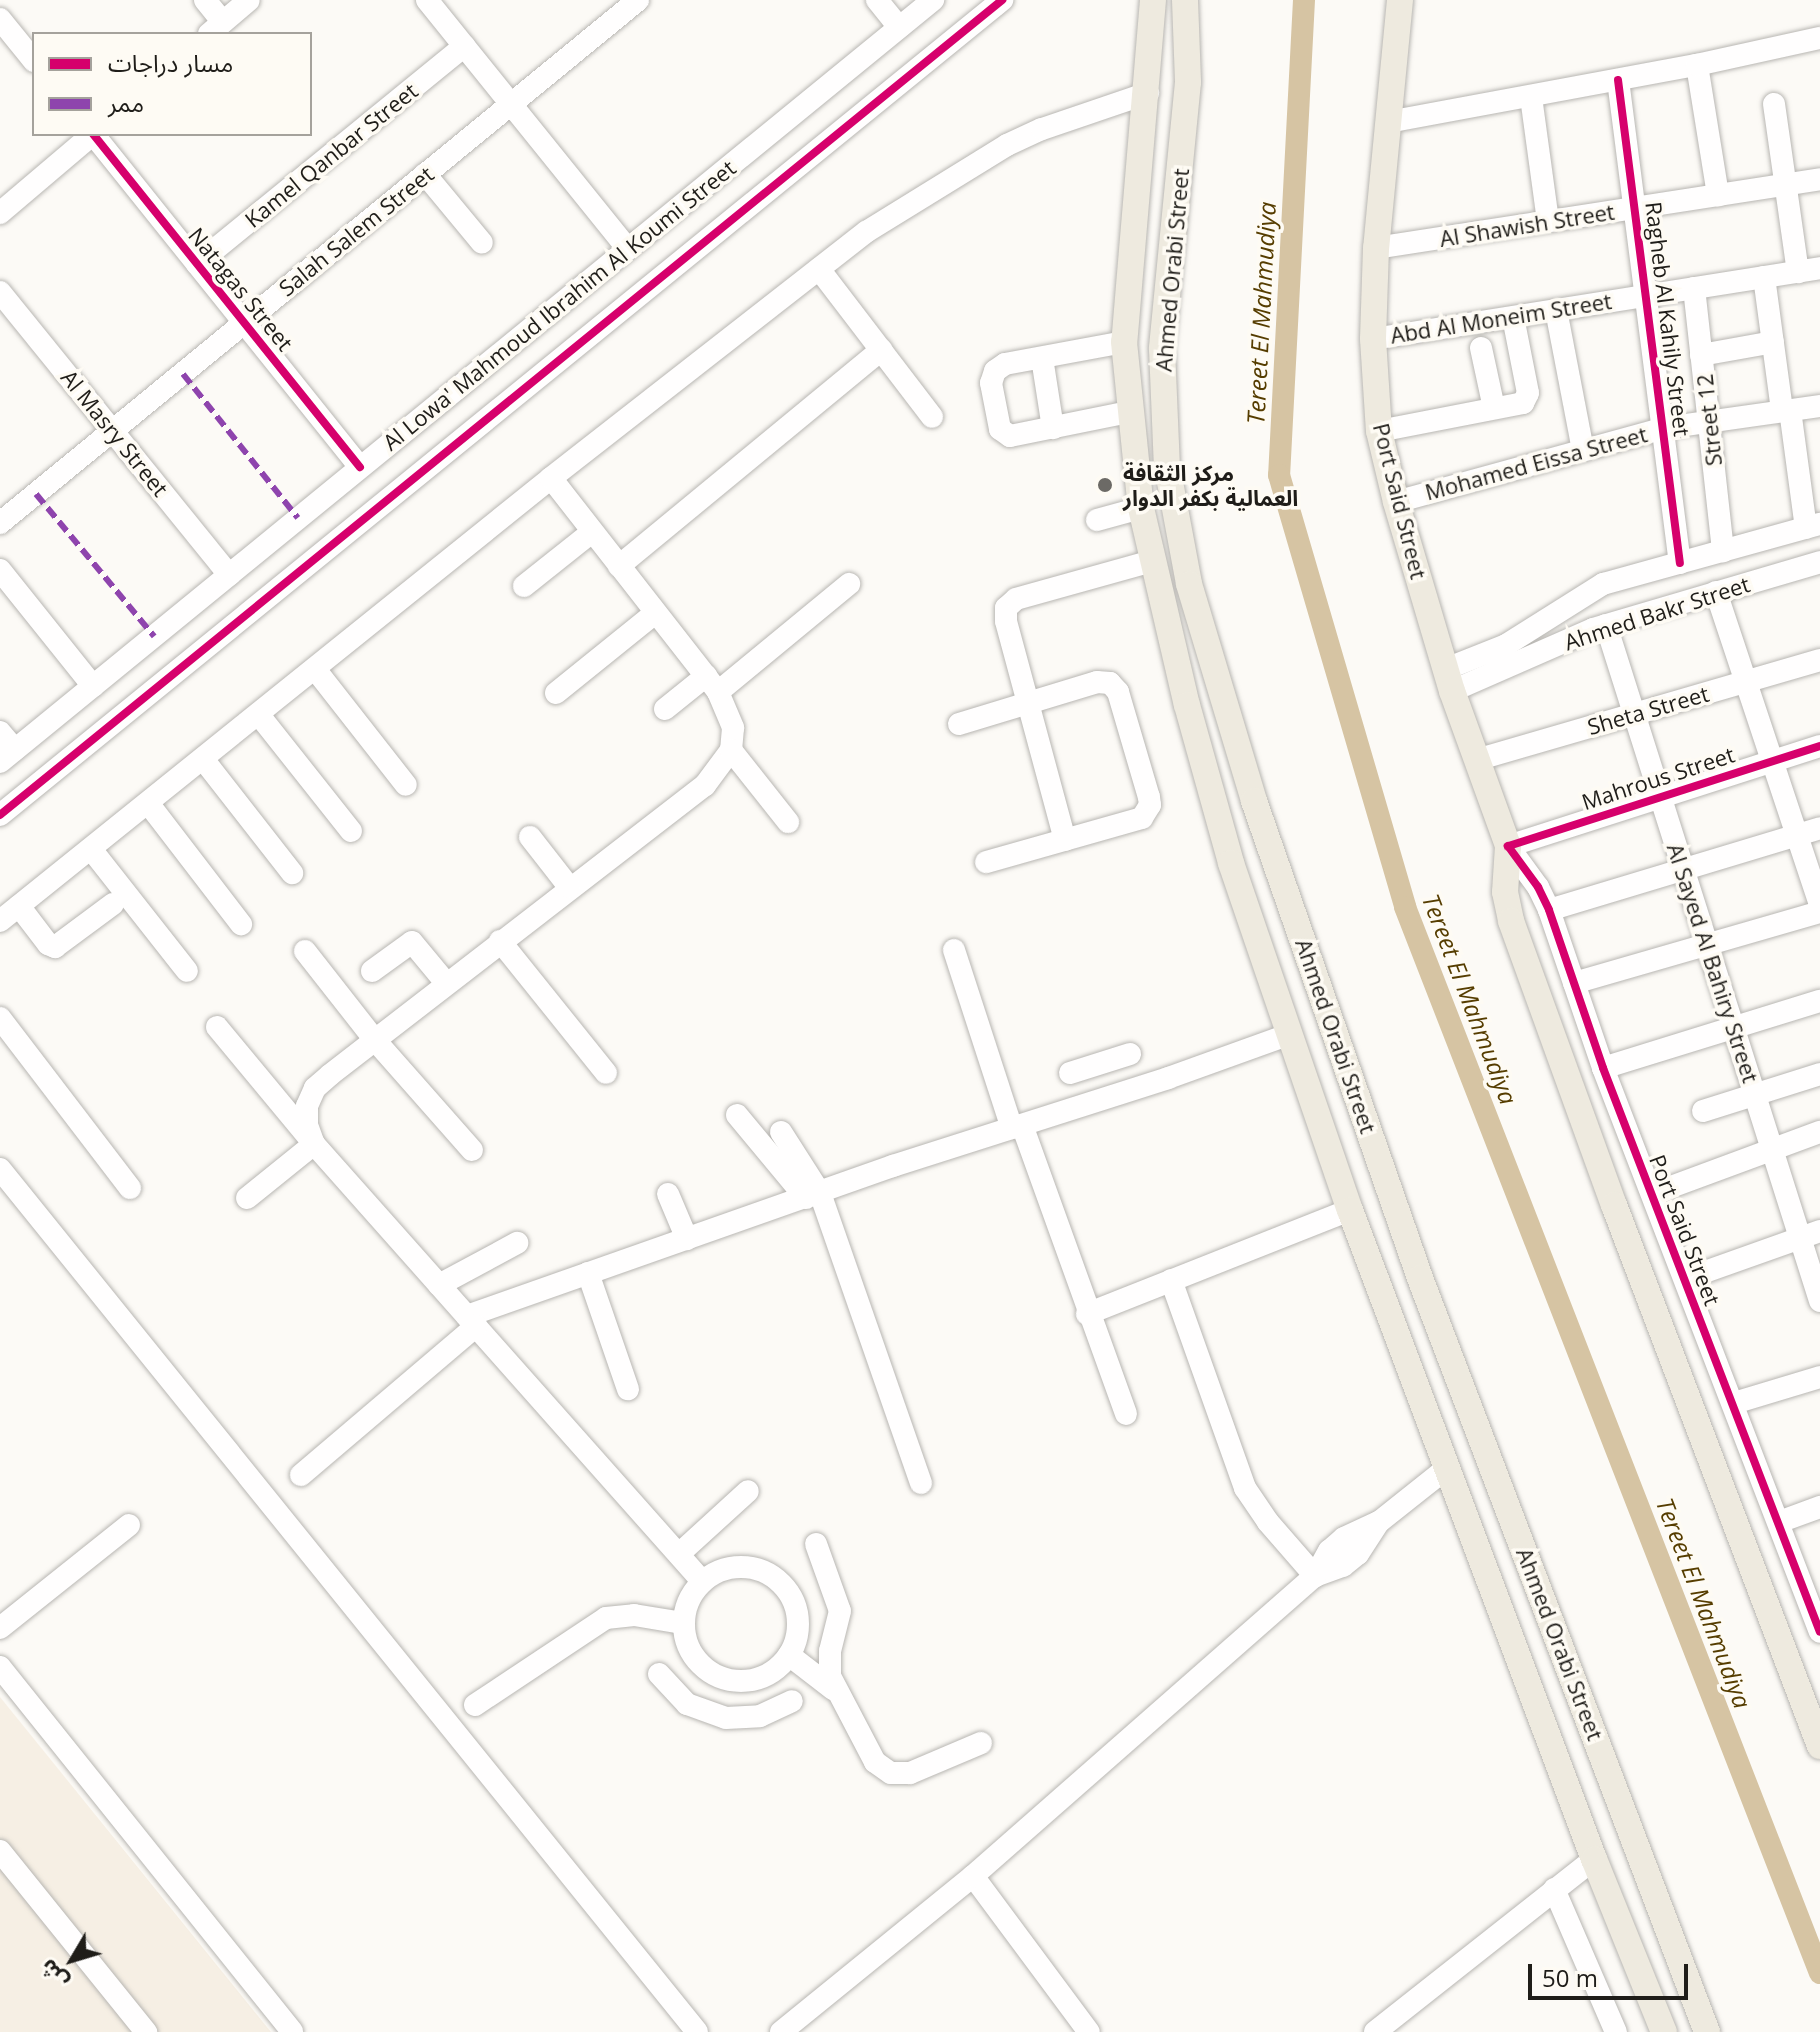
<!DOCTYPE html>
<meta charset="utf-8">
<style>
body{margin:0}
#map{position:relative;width:1820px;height:2032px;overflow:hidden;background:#fcfaf6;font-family:"Open Sans","Noto Sans Arabic",sans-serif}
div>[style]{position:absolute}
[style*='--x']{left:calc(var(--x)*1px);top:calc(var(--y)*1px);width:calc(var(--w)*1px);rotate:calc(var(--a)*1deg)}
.built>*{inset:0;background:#f6efe4}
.canal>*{height:22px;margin:-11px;padding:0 11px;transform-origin:11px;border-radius:11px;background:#d6c4a3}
.roads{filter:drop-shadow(0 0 2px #b8b6b2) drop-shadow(0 0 2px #b8b6b2)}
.minor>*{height:22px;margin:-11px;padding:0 11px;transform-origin:11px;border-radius:11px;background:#fffefe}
.minor>.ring{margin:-11px;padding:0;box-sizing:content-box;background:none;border:22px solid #fffefe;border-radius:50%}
.major>*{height:26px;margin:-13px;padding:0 13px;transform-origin:13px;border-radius:13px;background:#eeeadf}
.quiet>*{height:6px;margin-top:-3px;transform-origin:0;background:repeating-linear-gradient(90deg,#8e44ad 0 12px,transparent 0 18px)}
.cycleway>*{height:8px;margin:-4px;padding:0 4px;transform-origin:4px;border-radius:4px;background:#d6006c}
.dots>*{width:22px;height:22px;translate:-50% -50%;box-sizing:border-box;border:4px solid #fefbf4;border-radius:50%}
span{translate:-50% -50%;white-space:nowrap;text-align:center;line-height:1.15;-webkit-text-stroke:7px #fefbf4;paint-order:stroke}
.street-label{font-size:22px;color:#1f1d19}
.poi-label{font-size:22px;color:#1f1d19;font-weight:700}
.left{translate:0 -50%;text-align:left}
.water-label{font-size:24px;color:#563d00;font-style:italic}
.legend{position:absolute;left:32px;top:32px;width:280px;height:104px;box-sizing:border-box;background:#fefbf4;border:2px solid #a5a29c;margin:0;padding:10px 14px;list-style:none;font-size:24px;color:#1f1d19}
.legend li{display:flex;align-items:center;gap:16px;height:40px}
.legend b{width:40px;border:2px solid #a5a29c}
.north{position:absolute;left:32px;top:1920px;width:80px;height:80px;-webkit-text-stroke:6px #fefbf4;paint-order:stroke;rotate:232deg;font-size:22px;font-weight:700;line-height:32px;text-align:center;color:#1f1d19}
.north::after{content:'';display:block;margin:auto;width:28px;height:36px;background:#1f1d19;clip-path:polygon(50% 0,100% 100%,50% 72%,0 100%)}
.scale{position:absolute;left:1528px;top:1964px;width:160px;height:36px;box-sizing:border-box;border:4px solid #1f1d19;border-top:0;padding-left:10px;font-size:24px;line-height:28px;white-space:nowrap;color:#1f1d19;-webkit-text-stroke:6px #fefbf4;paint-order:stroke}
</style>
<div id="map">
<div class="built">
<div style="clip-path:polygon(0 1697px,271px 2032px,0 2032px)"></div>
</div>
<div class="canal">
<div style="--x:1304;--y:0;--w:476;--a:93"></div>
<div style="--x:1279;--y:475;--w:450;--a:73.7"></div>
<div style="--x:1405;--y:907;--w:1144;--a:68.73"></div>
</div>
<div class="roads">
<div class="minor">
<div style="--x:205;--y:0;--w:28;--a:51"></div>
<div style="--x:427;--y:0;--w:320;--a:51.1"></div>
<div style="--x:877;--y:0;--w:35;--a:51"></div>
<div style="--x:0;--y:19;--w:54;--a:51"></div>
<div style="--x:209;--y:34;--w:52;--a:-40.4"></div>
<div style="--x:1697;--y:65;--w:132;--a:80.8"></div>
<div style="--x:1618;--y:80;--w:487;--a:82.7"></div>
<div style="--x:1531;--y:97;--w:125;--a:82.2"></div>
<div style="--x:1774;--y:104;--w:170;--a:81.9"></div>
<div style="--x:1388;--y:122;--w:314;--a:-10.5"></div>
<div style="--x:1697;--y:65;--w:126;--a:-12.4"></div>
<div style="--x:93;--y:134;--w:427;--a:51.3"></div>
<div style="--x:425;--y:174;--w:89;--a:50.4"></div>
<div style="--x:0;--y:213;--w:122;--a:-40.3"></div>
<div style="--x:1376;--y:248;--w:449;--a:-8.8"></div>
<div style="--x:197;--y:264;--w:345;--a:-39.2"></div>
<div style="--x:819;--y:269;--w:186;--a:52.6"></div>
<div style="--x:1764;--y:277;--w:135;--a:82.3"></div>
<div style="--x:1694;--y:288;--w:265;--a:83.7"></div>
<div style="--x:0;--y:292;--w:364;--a:51"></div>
<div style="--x:1556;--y:310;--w:143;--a:79.1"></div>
<div style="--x:1373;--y:339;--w:453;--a:-9"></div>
<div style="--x:1124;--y:342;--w:121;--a:169.5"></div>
<div style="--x:1005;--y:364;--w:12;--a:145"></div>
<div style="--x:995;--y:371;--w:13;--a:108"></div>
<div style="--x:991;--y:383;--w:47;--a:78.9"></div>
<div style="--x:1000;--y:429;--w:12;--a:35"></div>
<div style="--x:1010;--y:436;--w:121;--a:-11.4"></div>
<div style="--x:1481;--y:348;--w:61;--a:77.8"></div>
<div style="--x:1701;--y:355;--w:73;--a:-10.2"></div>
<div style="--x:1042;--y:358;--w:71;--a:81.1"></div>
<div style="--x:1790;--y:410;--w:119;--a:82.3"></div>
<div style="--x:1379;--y:431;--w:147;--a:-11"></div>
<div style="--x:1523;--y:403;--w:11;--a:-63"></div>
<div style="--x:1528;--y:393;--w:77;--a:-101.2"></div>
<div style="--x:551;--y:478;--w:271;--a:52"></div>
<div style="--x:718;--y:692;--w:39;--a:67"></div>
<div style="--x:733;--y:728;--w:22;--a:95"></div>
<div style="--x:731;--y:750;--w:44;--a:126.6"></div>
<div style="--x:705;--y:785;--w:474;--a:142.3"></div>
<div style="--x:330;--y:1075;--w:20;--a:139"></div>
<div style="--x:315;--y:1088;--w:20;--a:114"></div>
<div style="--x:307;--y:1106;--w:19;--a:90"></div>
<div style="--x:307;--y:1125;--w:20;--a:70"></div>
<div style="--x:314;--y:1144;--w:584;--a:48.4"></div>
<div style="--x:1396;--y:502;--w:278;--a:-15.4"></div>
<div style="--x:1664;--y:428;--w:158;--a:-8"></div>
<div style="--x:1097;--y:520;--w:46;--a:-15.3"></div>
<div style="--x:0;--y:523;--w:825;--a:-39.34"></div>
<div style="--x:619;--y:566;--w:340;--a:-39.5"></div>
<div style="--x:0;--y:570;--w:149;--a:51.3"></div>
<div style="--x:524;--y:586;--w:87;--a:-38.5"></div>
<div style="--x:1716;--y:592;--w:330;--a:71.6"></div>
<div style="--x:1606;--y:625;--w:709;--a:72.43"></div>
<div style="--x:315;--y:669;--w:147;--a:51.9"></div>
<div style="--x:1446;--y:669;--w:65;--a:-21.8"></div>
<div style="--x:1506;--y:645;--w:115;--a:-32.2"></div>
<div style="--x:1603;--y:584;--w:225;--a:-15.5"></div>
<div style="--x:1452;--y:691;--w:154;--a:-23.7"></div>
<div style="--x:1593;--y:629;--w:237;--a:-16.4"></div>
<div style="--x:718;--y:692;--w:170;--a:-39.5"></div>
<div style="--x:556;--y:693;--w:127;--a:-38.9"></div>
<div style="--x:665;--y:709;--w:53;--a:-38.8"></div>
<div style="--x:259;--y:715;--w:148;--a:51.6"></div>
<div style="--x:959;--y:724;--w:144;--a:-16.9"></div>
<div style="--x:1097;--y:682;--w:13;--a:4"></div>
<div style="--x:1110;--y:683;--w:12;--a:48"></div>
<div style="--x:1118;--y:692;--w:109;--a:73.6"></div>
<div style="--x:1149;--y:797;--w:8;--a:83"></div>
<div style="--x:1150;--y:805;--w:15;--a:122"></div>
<div style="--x:1142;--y:818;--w:162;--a:164.2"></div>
<div style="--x:0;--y:732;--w:23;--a:50"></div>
<div style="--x:1820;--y:746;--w:328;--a:162.2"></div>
<div style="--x:1508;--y:846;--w:51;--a:53.8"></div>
<div style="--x:1538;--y:887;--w:25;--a:64"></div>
<div style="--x:1549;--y:910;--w:167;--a:71.1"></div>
<div style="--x:1603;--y:1068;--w:604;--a:68.96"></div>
<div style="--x:731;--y:750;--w:92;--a:51.6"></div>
<div style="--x:203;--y:759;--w:145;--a:52"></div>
<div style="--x:1476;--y:760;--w:358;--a:-16.2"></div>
<div style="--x:0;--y:762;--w:1205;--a:-39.24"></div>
<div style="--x:148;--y:803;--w:153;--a:52.5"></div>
<div style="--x:0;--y:815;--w:1292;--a:-39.12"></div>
<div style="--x:530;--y:837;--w:63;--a:52"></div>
<div style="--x:1065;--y:840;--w:227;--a:-105.1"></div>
<div style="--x:1006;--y:621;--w:13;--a:-90"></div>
<div style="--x:1006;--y:608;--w:13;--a:-42"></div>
<div style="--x:1016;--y:599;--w:141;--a:-15.6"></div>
<div style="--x:91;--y:849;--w:155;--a:51.8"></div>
<div style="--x:19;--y:906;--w:48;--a:52.7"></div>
<div style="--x:48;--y:944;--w:8;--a:23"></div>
<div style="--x:55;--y:947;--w:72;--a:-36.6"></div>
<div style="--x:1549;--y:910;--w:283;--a:-16.8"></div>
<div style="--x:0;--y:921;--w:707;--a:-38.8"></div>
<div style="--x:551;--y:478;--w:400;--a:-38"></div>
<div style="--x:866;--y:232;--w:166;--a:-31.7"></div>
<div style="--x:1007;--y:145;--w:38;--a:-25"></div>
<div style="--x:1042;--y:129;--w:112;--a:-18.8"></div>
<div style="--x:500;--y:941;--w:169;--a:51.2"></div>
<div style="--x:954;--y:950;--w:187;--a:72"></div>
<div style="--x:305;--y:951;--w:112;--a:51.9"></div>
<div style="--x:374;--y:1039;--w:148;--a:48.6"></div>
<div style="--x:372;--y:971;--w:49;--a:-35.9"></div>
<div style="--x:412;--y:942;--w:53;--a:50.3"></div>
<div style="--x:1574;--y:983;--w:256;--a:-16.1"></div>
<div style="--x:0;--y:1018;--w:214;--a:52.6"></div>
<div style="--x:217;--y:1027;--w:152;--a:50.3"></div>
<div style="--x:314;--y:1144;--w:86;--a:141.1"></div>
<div style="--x:1603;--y:1068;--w:227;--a:-17.2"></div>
<div style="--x:1070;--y:1073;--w:63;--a:-17.6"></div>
<div style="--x:1703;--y:1111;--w:123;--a:-17.5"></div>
<div style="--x:737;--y:1115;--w:108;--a:50.3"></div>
<div style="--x:1022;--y:1125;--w:307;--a:70.2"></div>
<div style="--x:781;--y:1132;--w:72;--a:57.4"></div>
<div style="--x:820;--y:1193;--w:307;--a:70.8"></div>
<div style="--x:0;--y:1169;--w:1109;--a:51.07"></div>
<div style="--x:668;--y:1194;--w:49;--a:67.1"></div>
<div style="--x:1652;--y:1194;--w:179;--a:-20.3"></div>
<div style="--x:588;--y:1273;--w:123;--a:71"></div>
<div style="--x:1685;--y:1279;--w:143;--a:-19.6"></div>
<div style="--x:1171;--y:1280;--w:221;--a:70.4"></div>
<div style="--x:1245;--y:1488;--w:41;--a:55.9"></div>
<div style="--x:1268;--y:1522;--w:72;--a:49"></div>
<div style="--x:439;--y:1285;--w:89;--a:-28.3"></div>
<div style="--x:1087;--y:1314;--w:283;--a:-21.6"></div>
<div style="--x:467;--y:1316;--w:452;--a:-19.4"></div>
<div style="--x:893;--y:1166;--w:289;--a:-17.7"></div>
<div style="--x:1168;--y:1078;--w:130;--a:-19.8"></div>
<div style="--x:1734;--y:1403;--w:90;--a:-16.8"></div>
<div style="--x:301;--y:1475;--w:230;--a:-40.4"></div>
<div style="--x:1779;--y:1522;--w:44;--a:-20.1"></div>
<div style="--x:816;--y:1544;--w:71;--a:70.3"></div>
<div style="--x:840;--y:1611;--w:41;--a:104"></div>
<div style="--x:830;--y:1651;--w:25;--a:90"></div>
<div style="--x:830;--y:1676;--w:97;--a:62.4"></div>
<div style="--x:875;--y:1762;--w:19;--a:35"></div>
<div style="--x:891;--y:1773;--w:19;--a:0"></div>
<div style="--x:910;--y:1773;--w:77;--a:-22.9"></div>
<div style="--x:679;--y:1554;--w:93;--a:-42.4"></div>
<div class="ring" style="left:684px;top:1567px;width:92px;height:92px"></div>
<div style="--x:1315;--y:1576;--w:30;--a:-20"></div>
<div style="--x:1343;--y:1566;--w:19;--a:-39"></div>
<div style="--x:1358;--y:1554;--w:38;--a:-57"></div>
<div style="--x:0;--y:1628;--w:165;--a:-38.6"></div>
<div style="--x:789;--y:1655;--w:56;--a:37.7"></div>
<div style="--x:0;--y:1667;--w:467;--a:51.3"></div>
<div style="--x:659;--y:1674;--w:41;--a:47"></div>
<div style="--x:687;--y:1704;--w:41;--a:19.7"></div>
<div style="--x:726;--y:1718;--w:34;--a:-3"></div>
<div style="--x:760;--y:1716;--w:35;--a:-25"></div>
<div style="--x:475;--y:1705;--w:157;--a:-33.6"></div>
<div style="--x:606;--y:1618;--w:28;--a:-6"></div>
<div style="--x:634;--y:1615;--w:50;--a:9.3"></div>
<div style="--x:0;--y:1851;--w:233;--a:51.1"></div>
<div style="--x:973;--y:1876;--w:194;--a:53.4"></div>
<div style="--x:1554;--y:1889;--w:156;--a:66.6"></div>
<div style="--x:781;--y:2032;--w:247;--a:-39.1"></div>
<div style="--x:973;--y:1876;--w:455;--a:-41.3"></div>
<div style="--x:1315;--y:1576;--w:29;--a:-61"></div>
<div style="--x:1329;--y:1551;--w:20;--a:-41"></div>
<div style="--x:1344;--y:1538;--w:38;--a:-25"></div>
<div style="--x:1379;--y:1522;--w:87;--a:-38.5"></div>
<div style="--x:1375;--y:2032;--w:279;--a:-38.3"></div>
</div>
<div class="major">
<div style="--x:1153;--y:0;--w:343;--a:94.8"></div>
<div style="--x:1124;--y:342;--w:167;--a:84.2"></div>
<div style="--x:1141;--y:508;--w:202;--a:76.9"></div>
<div style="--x:1187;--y:705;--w:164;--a:74.4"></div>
<div style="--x:1231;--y:863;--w:367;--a:71.1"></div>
<div style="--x:1350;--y:1210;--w:693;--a:69.4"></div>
<div style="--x:1594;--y:1859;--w:187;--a:68"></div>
<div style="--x:1185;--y:0;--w:82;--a:87.9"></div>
<div style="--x:1188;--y:82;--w:268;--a:95.6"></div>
<div style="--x:1162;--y:349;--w:117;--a:87.6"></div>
<div style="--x:1167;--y:466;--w:120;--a:79.4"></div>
<div style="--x:1189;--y:584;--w:227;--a:73.3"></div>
<div style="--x:1254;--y:801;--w:505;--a:70.81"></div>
<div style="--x:1420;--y:1278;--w:807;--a:69.16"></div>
<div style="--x:1400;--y:0;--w:249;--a:95.5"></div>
<div style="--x:1376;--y:248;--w:91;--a:91.9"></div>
<div style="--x:1373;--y:339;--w:92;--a:86.3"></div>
<div style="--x:1379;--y:431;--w:73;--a:76.5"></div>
<div style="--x:1396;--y:502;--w:197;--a:73.5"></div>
<div style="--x:1452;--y:691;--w:165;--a:70.1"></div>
<div style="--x:1508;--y:846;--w:46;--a:93.7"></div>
<div style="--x:1505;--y:892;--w:30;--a:78"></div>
<div style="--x:1511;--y:921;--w:302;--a:70.1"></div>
<div style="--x:1614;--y:1205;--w:579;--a:69.15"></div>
</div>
</div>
<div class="quiet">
<div style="--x:183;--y:374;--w:184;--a:51.4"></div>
<div style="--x:36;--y:494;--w:185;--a:50.3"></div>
</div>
<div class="cycleway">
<div style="--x:1618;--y:80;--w:487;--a:82.7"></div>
<div style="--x:93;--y:134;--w:427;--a:51.3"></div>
<div style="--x:1820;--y:746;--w:328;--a:162.2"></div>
<div style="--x:1508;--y:846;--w:51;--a:53.8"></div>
<div style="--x:1538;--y:887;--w:25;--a:64"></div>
<div style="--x:1549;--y:910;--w:167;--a:71.1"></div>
<div style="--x:1603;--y:1068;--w:604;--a:68.96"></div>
<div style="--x:0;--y:815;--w:1292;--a:-39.12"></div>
</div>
<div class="dots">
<div style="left:1105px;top:485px;background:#6c6a66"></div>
</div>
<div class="street-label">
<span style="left:331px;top:155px;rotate:-39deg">Kamel Qanbar Street</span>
<span style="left:1527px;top:225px;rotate:-9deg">Al Shawish Street</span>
<span style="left:356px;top:231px;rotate:-39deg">Salah Salem Street</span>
<span style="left:1172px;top:270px;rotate:-85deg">Ahmed Orabi Street</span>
<span style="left:241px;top:289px;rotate:51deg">Natagas Street</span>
<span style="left:559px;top:305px;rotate:-39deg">Al Lowa' Mahmoud Ibrahim Al Koumi Street</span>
<span style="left:1501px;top:318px;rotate:-9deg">Abd Al Moneim Street</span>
<span style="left:1668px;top:319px;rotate:83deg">Ragheb Al Kahily Street</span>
<span style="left:1709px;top:420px;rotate:-96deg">Street 12</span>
<span style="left:115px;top:433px;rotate:51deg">Al Masry Street</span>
<span style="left:1536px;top:463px;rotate:-15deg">Mohamed Eissa Street</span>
<span style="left:1400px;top:501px;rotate:76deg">Port Said Street</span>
<span style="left:1657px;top:613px;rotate:-18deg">Ahmed Bakr Street</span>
<span style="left:1648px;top:710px;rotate:-16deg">Sheta Street</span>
<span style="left:1658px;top:778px;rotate:-18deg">Mahrous Street</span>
<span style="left:1713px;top:963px;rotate:72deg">Al Sayed Al Bahiry Street</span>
<span style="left:1336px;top:1036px;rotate:71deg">Ahmed Orabi Street</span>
<span style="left:1685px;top:1230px;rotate:69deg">Port Said Street</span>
<span style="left:1560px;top:1644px;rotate:69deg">Ahmed Orabi Street</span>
</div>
<div class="poi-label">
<span class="left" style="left:1123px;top:485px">مركز الثقافة<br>العمالية بكفر الدوار</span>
</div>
<div class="water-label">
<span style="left:1261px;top:313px;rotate:-87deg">Tereet El Mahmudiya</span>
<span style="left:1470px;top:999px;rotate:69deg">Tereet El Mahmudiya</span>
<span style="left:1704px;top:1603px;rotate:69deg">Tereet El Mahmudiya</span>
</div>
<ul class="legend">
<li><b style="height:10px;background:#d6006c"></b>مسار دراجات</li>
<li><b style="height:10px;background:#8e44ad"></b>ممر</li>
</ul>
<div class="north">ش</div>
<div class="scale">50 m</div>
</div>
